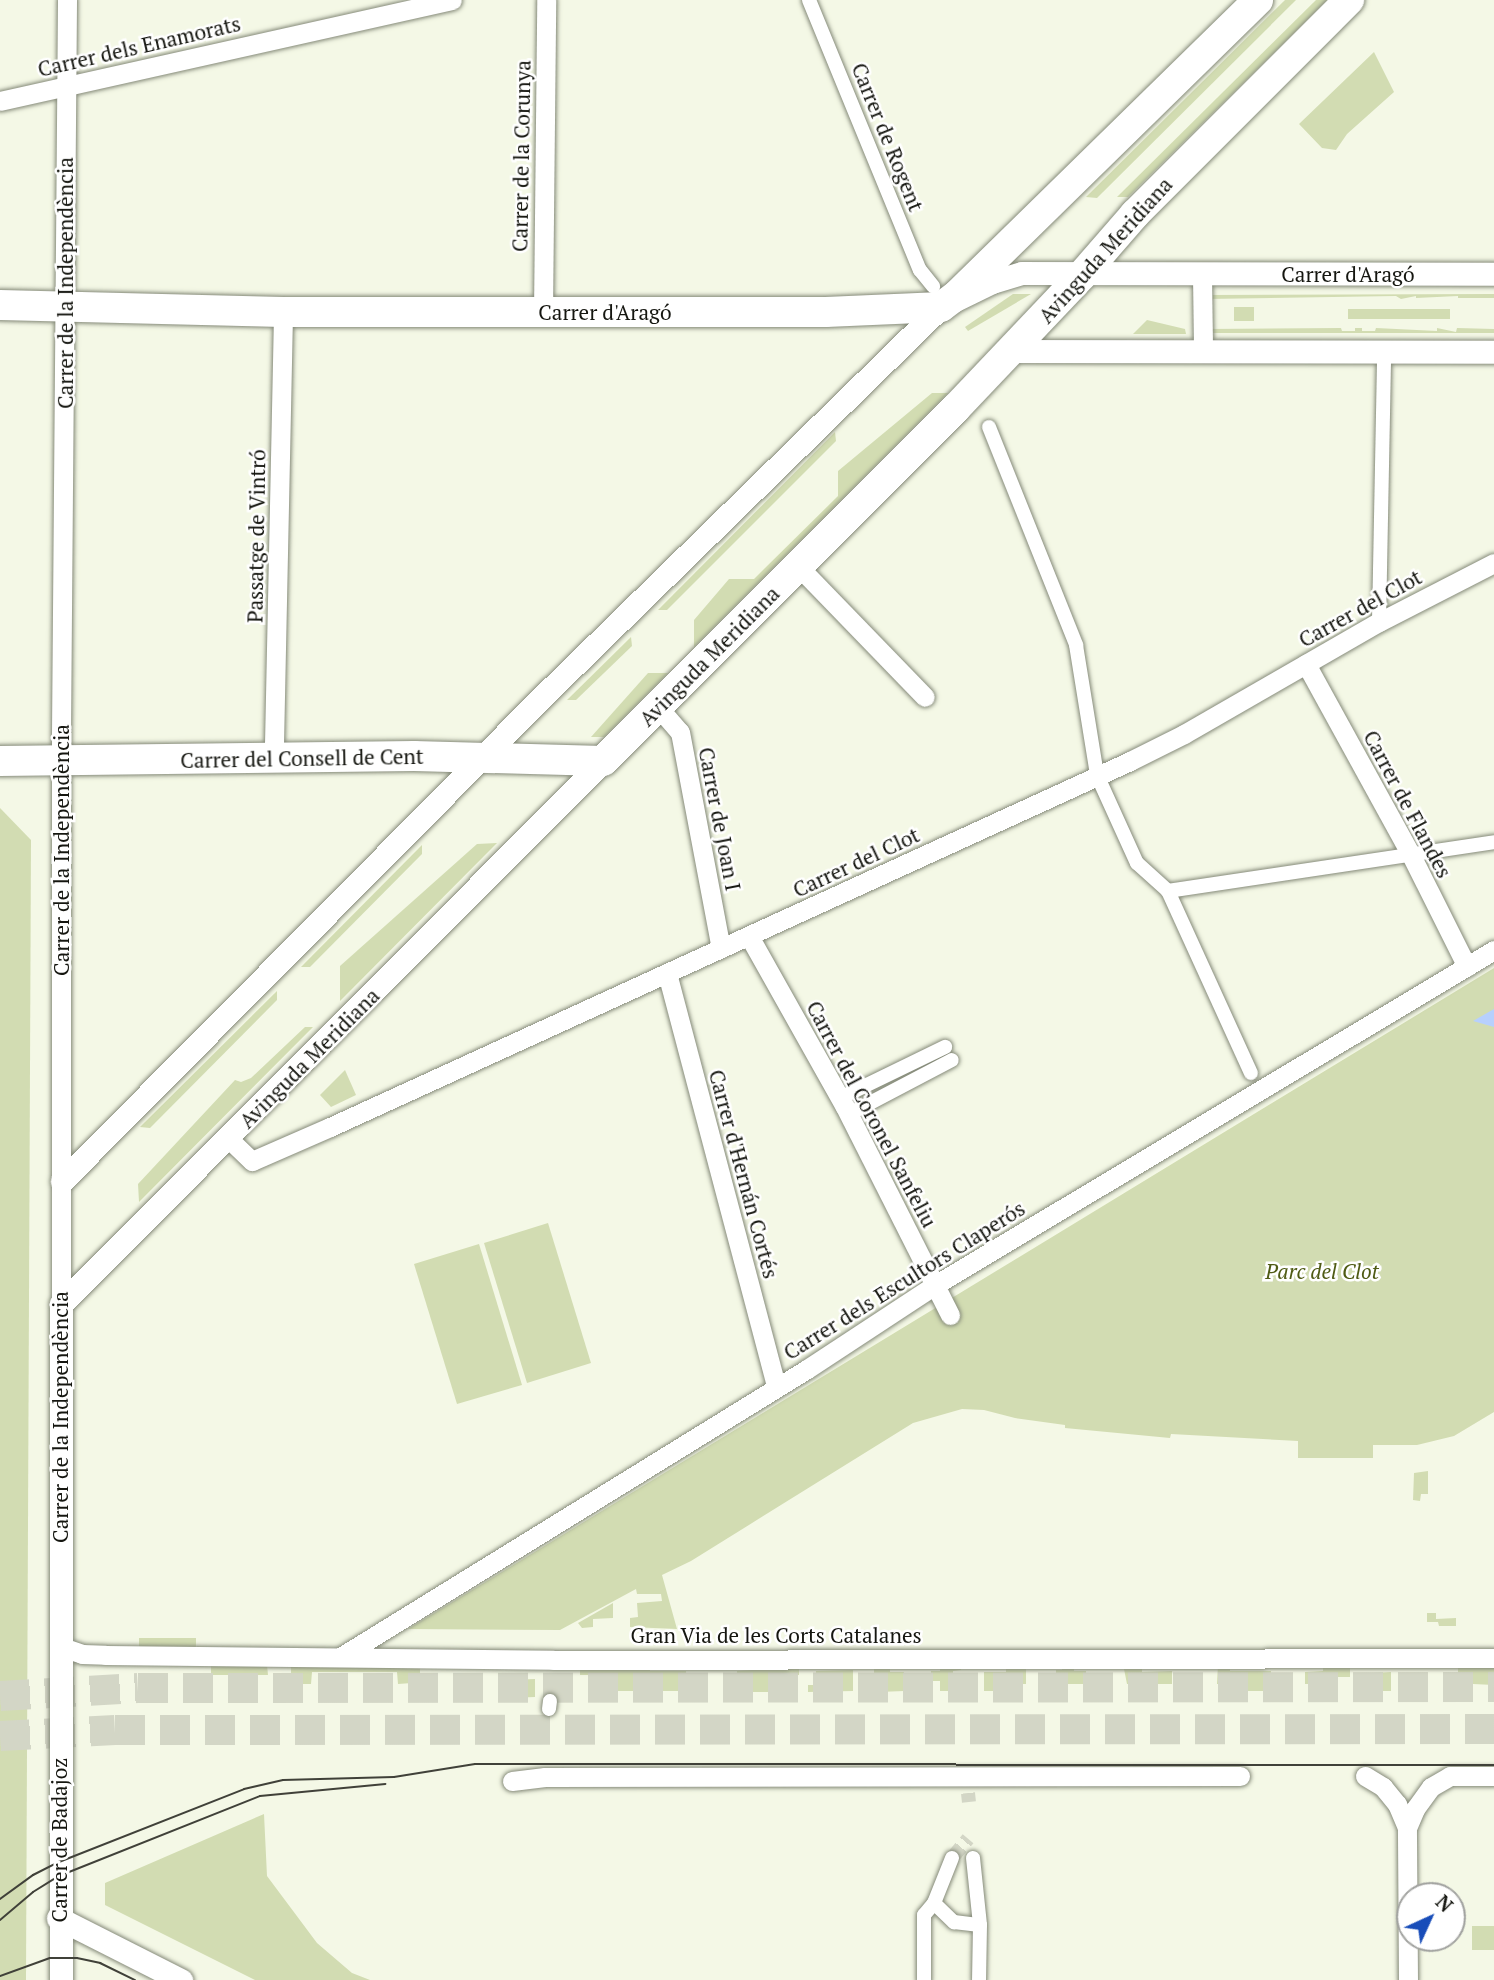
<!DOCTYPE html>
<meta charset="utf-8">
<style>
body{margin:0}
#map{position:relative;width:1494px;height:1980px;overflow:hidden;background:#f4f8e6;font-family:"PT Serif",serif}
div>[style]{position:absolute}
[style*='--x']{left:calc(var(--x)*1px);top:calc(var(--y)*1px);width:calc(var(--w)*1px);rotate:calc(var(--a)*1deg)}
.green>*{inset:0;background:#d2dcb2}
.water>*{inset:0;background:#b7d0fd}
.pedestrian-tunnel>*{height:14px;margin-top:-7px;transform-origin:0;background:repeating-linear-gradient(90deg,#d3d6c6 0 14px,transparent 0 21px)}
.primary-tunnel>*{height:30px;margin-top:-15px;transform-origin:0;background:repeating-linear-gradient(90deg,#d3d6c6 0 30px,transparent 0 45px)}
.roads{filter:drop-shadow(0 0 2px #858a79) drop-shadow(0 0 2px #858a79)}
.pedestrian>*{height:14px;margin:-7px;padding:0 7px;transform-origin:7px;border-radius:7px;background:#fff}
.minor>*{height:19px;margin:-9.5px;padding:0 9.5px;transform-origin:9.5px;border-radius:9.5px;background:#fff}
.tertiary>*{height:23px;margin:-11.5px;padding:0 11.5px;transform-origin:11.5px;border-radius:11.5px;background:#fff}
.primary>*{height:30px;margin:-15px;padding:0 15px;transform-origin:15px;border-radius:15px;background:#fff}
.tram>*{height:2px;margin:-1px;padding:0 1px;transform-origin:1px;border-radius:1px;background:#404139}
span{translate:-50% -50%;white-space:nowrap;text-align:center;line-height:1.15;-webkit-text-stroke:5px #fff;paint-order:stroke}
.street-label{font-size:21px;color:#151610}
.park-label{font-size:21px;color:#4f5b14;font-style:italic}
.north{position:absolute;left:1396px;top:1882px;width:70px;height:70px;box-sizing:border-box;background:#fff;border:2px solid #a1a29f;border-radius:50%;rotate:45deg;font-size:19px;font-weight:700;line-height:28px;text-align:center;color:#151610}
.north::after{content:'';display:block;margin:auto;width:24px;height:32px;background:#184db9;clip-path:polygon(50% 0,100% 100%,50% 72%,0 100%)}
</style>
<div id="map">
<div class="green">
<div style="clip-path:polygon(1285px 0,1296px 0,1097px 198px,1086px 197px)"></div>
<div style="clip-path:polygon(1316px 0,1327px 0,1128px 197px,1117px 197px)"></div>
<div style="clip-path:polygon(1374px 52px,1394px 92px,1347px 134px,1336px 150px,1322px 148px,1299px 124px)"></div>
<div style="clip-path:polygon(1013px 294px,1031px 294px,968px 331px,965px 327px)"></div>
<div style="clip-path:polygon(1494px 294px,1494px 298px,1458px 298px,1458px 296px,1416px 298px,1416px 296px,1401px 299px,1396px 296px,1207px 299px,1207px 295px)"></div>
<div style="clip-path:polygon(1234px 307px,1254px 307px,1254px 321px,1234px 321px)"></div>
<div style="clip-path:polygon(1348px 309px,1450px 309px,1450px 319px,1348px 319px)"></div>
<div style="clip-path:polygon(1147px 320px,1185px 329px,1186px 334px,1133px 334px)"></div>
<div style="clip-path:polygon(1341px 328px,1342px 331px,1355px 331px,1355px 328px,1362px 328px,1362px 331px,1375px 331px,1376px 328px,1437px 331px,1437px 328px,1456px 332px,1457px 328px,1494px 329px,1494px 333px,1207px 333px,1207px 329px)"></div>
<div style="clip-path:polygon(932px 393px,948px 393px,694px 647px,694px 620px,729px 579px,754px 579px,838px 496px,838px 471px)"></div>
<div style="clip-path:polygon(835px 432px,836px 441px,667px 610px,658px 610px)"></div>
<div style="clip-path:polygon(631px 637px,632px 646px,576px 700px,567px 700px)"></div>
<div style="clip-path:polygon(648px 673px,668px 673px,604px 737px,591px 737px)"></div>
<div style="clip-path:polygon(0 808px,31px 840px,26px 1980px,0 1980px)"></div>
<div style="clip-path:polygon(497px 843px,340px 1001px,340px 966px,477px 844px)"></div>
<div style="clip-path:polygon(422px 845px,422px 854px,310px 967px,301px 967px)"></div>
<div style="clip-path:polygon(1494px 968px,1494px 1412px,1454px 1436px,1417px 1445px,1373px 1445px,1373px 1458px,1298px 1458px,1298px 1441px,1171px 1434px,1170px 1438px,1065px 1428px,1065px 1425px,1015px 1418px,984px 1410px,962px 1409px,913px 1423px,691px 1561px,662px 1575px,677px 1629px,630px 1627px,630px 1618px,638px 1617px,637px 1603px,662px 1601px,661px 1594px,637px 1594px,636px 1589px,560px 1630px,408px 1629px)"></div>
<div style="clip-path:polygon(277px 991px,277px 1000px,150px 1128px,140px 1127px)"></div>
<div style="clip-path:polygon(305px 1027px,313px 1027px,139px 1202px,138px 1184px,235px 1080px,241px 1082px,251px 1078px)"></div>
<div style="clip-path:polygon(345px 1070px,356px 1095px,331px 1107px,320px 1095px)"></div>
<div style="clip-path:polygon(548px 1223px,591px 1363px,527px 1383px,484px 1243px)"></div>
<div style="clip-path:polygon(479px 1244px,522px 1385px,457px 1404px,414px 1264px)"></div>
<div style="clip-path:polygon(1428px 1471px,1428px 1494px,1421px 1494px,1420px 1501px,1413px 1500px,1414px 1473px)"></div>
<div style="clip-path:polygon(613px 1603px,613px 1618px,593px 1619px,593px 1627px,582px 1628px,578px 1623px)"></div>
<div style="clip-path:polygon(1427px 1613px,1436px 1613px,1436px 1619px,1456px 1618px,1456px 1626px,1439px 1626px,1438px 1622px,1427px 1622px)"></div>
<div style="clip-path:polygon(139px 1638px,196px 1638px,196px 1648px,139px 1648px)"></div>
<div style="clip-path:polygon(420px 1664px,420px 1676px,412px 1676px,412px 1683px,398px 1684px,397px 1672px,312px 1672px,311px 1684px,298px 1684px,298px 1676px,291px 1676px,291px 1665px)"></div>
<div style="clip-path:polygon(650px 1664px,650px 1671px,686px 1671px,686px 1691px,616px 1691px,615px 1675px,580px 1675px,580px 1665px)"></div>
<div style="clip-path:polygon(752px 1664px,799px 1665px,799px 1675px,777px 1676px,777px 1692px,737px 1692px,737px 1671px,752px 1670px)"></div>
<div style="clip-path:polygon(1006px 1664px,1026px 1664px,1026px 1684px,1010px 1684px,1010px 1691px,984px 1691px,984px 1672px,1006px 1672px)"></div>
<div style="clip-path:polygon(1062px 1664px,1074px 1664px,1074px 1671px,1086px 1671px,1086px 1684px,1056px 1684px,1056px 1670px,1062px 1670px)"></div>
<div style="clip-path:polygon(1123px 1664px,1142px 1665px,1142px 1672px,1172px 1671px,1172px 1684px,1127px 1684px)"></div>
<div style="clip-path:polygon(1218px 1664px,1230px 1664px,1230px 1671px,1271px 1671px,1271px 1691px,1239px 1691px,1239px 1684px,1217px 1684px)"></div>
<div style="clip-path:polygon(211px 1665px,267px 1665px,268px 1675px,211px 1675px)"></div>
<div style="clip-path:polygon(940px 1665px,962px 1665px,961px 1670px,953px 1671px,953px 1691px,940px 1691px,940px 1681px,931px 1681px,931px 1671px,940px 1671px)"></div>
<div style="clip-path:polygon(1458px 1665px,1494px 1665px,1494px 1685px,1473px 1684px,1473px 1678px,1458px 1678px)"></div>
<div style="clip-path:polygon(874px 1666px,890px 1666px,890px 1672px,904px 1672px,904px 1691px,879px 1692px,879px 1677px,874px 1677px)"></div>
<div style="clip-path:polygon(1323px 1666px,1350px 1666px,1350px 1677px,1334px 1677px,1335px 1692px,1309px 1692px,1309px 1684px,1305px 1684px,1305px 1672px,1323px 1671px)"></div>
<div style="clip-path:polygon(853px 1670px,853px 1691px,808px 1692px,808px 1685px,816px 1685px,816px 1671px)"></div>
<div style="clip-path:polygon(1391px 1672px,1391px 1691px,1374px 1691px,1374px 1673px)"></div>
<div style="clip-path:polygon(535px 1679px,535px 1697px,509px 1698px,508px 1680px)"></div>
<div style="clip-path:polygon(264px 1814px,267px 1876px,317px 1943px,352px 1973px,370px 1980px,255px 1980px,105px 1905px,105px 1883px)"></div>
<div style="clip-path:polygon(1472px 1926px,1494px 1926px,1494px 1950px,1472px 1950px)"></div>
</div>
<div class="water">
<div style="clip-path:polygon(1494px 1009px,1494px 1027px,1473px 1021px)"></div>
</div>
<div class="pedestrian-tunnel">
<div style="--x:968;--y:1793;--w:9;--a:84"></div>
<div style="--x:952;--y:1858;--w:25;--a:-50"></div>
</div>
<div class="primary-tunnel">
<div style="--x:0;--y:1696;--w:138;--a:-3.3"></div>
<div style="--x:138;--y:1688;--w:1356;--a:-0.04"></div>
<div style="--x:0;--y:1736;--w:115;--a:-3"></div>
<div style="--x:115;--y:1730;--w:1379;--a:-0.04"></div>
</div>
<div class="roads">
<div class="pedestrian">
<div style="--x:809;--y:0;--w:292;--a:67.7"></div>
<div style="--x:920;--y:270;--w:21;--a:51"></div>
<div style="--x:989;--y:427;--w:235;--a:68.2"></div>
<div style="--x:1076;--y:645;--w:132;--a:80.8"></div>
<div style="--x:1097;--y:775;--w:97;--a:65.6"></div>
<div style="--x:1137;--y:863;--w:42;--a:42.1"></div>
<div style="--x:1168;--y:891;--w:330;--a:-8.5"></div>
<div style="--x:1379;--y:622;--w:271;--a:-88.9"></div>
<div style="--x:1168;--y:891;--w:200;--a:65.5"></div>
<div style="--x:840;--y:1098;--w:117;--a:-25.9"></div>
<div style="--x:849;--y:1114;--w:116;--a:-27.7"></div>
<div style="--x:549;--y:1709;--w:8;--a:-83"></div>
<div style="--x:952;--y:1858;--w:48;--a:111.8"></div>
<div style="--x:934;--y:1903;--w:28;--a:44"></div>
<div style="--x:954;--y:1922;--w:26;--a:7"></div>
<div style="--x:980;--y:1925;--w:55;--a:91"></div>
<div style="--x:973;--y:1858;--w:67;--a:84"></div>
<div style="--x:924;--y:1980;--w:65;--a:-90"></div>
<div style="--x:924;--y:1915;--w:16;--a:-50"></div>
</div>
<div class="minor">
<div style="--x:0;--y:101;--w:463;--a:-12.6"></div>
<div style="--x:1202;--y:275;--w:76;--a:89.2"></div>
<div style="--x:543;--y:312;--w:312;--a:-89.4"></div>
<div style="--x:798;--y:566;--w:182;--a:45.9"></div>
<div style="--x:1306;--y:664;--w:216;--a:61.2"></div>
<div style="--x:1410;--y:853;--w:127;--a:63.4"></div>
<div style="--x:658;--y:707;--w:33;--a:49"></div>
<div style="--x:680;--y:732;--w:220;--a:79.3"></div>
<div style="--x:270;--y:760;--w:16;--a:-76"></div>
<div style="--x:274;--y:744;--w:432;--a:-88.8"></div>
<div style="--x:749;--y:936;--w:196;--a:60.7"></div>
<div style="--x:845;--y:1107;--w:233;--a:63.2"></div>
<div style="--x:667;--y:973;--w:428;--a:75.2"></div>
<div style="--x:229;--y:1139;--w:32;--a:44"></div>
<div style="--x:252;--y:1161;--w:85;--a:-23.6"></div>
<div style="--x:330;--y:1127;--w:880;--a:-24.58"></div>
<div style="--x:1130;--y:761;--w:60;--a:-26.6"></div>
<div style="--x:1184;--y:734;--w:225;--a:-29.9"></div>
<div style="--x:1379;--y:622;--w:129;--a:-27.2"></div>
<div style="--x:61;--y:1304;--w:571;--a:-90"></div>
<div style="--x:61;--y:733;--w:733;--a:-89.53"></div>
<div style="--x:59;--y:1646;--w:24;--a:19"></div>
<div style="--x:82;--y:1654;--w:23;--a:2"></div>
<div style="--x:105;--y:1655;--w:448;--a:0.6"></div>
<div style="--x:553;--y:1660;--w:941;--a:-0.12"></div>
<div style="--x:342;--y:1656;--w:546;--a:-31.68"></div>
<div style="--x:807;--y:1369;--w:153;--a:-33.3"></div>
<div style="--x:935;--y:1285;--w:652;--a:-30.93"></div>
<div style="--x:1365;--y:1776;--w:21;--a:31"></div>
<div style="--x:1383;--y:1787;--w:22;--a:51"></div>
<div style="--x:1397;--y:1804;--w:26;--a:67"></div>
<div style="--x:512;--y:1781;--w:33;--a:-7"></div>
<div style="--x:545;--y:1777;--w:695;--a:-0.08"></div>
<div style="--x:1408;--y:1980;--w:152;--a:-90.4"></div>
<div style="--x:1407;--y:1828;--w:21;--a:-67"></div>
<div style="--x:1415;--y:1809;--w:27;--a:-54"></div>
<div style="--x:1431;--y:1787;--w:22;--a:-30"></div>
<div style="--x:1450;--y:1776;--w:44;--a:0"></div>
</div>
<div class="tertiary">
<div style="--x:1011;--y:351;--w:483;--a:0.1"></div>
<div style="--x:62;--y:1181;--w:680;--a:-45.24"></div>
<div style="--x:541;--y:698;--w:559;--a:-44.35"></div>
<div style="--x:941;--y:307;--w:57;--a:-26.1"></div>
<div style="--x:992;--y:282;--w:31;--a:-17"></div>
<div style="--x:1022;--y:273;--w:472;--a:0.1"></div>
<div style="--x:58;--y:1918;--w:138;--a:26.8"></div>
<div style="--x:61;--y:1980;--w:676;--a:-90"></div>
<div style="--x:61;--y:1304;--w:767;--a:-45.05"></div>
</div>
<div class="primary">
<div style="--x:0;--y:305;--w:283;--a:1.4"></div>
<div style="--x:283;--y:312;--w:543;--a:0"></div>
<div style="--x:826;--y:312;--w:115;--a:-2.5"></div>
<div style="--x:941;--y:307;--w:21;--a:-37"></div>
<div style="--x:958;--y:294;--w:420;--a:-44.4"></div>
<div style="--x:0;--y:761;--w:414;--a:-0.7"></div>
<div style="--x:414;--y:756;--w:189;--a:1.5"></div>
<div style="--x:603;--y:761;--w:499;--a:-45"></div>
<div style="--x:956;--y:408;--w:183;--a:-46.5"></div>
<div style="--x:1082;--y:275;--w:81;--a:-49"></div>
<div style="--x:1135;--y:214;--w:303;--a:-45"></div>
</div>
</div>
<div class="tram">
<div style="--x:0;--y:1899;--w:41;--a:-36"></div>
<div style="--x:33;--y:1875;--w:29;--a:-27"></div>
<div style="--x:59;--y:1862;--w:199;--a:-21.5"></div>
<div style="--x:244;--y:1789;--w:40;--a:-13"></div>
<div style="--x:283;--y:1780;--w:111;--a:-1.5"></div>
<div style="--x:394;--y:1777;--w:82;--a:-9.1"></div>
<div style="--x:475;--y:1764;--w:1019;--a:0.06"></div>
<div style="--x:0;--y:1920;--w:43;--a:-40.3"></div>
<div style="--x:33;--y:1892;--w:31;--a:-32"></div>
<div style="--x:59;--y:1876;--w:216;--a:-21.7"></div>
<div style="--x:260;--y:1796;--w:126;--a:-5.5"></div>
<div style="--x:0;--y:1976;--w:53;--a:-19.8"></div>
<div style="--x:50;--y:1958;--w:27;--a:0"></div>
<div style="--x:77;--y:1958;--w:24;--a:12"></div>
<div style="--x:100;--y:1963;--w:39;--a:26"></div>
</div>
<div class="street-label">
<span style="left:139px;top:46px;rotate:-13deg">Carrer dels Enamorats</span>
<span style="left:888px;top:137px;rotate:68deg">Carrer de Rogent</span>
<span style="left:521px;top:156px;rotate:-89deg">Carrer de la Corunya</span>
<span style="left:1105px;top:250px;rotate:-48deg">Avinguda Meridiana</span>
<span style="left:1348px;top:274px">Carrer d'Aragó</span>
<span style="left:65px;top:283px;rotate:-90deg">Carrer de la Independència</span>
<span style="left:605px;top:312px">Carrer d'Aragó</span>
<span style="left:256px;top:536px;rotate:-89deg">Passatge de Vintró</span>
<span style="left:1360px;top:608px;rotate:-29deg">Carrer del Clot</span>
<span style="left:709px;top:656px;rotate:-45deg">Avinguda Meridiana</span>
<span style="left:302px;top:758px;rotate:-1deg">Carrer del Consell de Cent</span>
<span style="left:1408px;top:804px;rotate:62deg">Carrer de Flandes</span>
<span style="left:720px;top:819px;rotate:79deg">Carrer de Joan I</span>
<span style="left:61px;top:850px;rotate:-90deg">Carrer de la Independència</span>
<span style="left:856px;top:862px;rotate:-25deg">Carrer del Clot</span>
<span style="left:309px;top:1058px;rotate:-45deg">Avinguda Meridiana</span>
<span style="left:872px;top:1114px;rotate:62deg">Carrer del Coronel Sanfeliu</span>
<span style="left:744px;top:1174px;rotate:75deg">Carrer d'Hernán Cortés</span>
<span style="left:904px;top:1280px;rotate:-32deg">Carrer dels Escultors Claperós</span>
<span style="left:60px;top:1417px;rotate:-90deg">Carrer de la Independència</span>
<span style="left:776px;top:1635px">Gran Via de les Corts Catalanes</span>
<span style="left:59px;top:1840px;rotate:-90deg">Carrer de Badajoz</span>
</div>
<div class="park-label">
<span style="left:1322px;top:1271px">Parc del Clot</span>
</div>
<div class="north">N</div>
</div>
